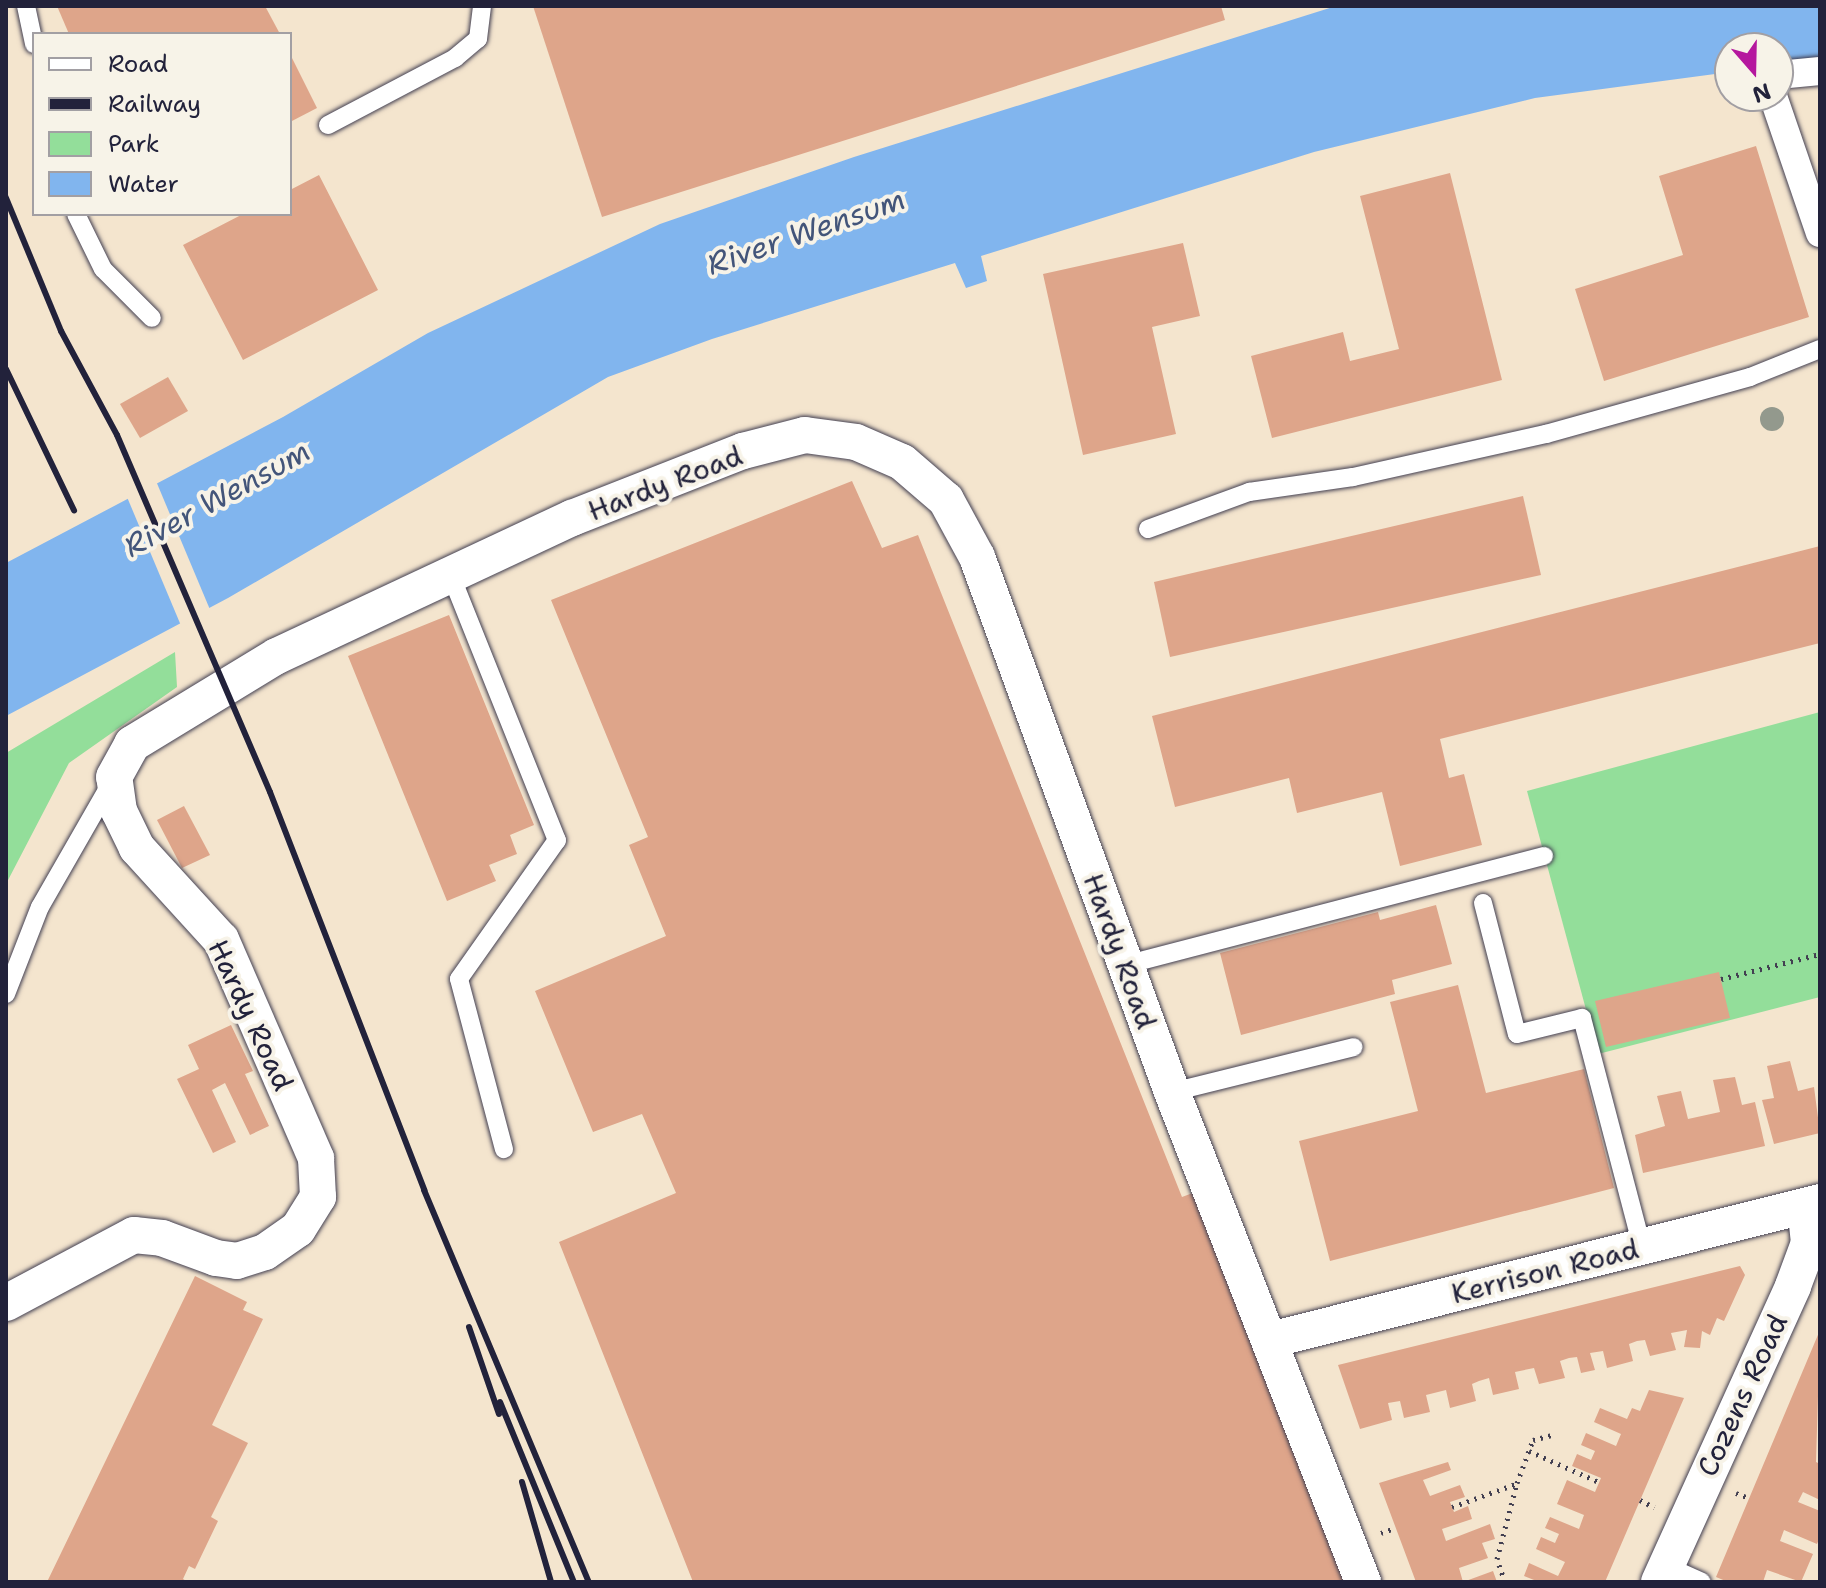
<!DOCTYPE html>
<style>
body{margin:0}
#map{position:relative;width:1826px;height:1588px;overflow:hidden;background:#f4e5ce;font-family:"Shantell Sans",sans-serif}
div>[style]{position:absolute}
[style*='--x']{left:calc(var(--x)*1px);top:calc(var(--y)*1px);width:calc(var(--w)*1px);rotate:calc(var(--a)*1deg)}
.green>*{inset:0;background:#93de9a}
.water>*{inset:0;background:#81b5ee}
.pier>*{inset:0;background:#f4e5ce}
.building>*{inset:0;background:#dea58a}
.path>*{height:5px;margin-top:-2.5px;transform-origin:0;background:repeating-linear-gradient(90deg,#423f51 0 2px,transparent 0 8px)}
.roads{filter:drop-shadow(0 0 2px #423f51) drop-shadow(0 0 2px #423f51)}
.service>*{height:18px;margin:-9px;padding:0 9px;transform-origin:9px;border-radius:9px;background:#fff}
.pedestrian>*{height:28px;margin:-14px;padding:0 14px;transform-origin:14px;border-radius:14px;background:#fff}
.minor>*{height:36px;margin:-18px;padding:0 18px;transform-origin:18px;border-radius:18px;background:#fff}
.rail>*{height:6px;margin:-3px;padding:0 3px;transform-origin:3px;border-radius:3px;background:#22223b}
.trees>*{width:24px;height:24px;margin:-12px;border-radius:50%;background:#93998d}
span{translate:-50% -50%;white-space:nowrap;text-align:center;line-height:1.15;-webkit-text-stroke:8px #f7f3e8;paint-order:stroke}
.street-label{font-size:28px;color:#22223b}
.water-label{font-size:30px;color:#43557a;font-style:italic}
.frame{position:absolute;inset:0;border:8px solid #22223b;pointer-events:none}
.legend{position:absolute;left:32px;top:32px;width:260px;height:184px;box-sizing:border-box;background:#f7f3e8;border:2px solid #a29fa3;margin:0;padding:10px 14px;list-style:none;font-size:24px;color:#22223b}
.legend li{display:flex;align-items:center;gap:16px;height:40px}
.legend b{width:40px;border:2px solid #a29fa3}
.north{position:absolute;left:1714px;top:32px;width:80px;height:80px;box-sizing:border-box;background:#f7f3e8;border:2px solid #a29fa3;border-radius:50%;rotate:160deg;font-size:22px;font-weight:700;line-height:32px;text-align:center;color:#22223b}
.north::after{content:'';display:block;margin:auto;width:28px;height:36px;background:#b5179e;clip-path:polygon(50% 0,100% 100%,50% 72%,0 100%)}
</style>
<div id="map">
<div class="green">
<div style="clip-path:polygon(175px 652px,177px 687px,69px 763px,6px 884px,6px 753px)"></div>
<div style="clip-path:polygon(1820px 712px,1820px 997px,1598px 1054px,1527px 791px)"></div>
</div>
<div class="water">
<div style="clip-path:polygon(1336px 6px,1820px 6px,1820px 64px,1778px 68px,1778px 48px,1730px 48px,1730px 72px,1535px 98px,1314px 152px,981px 256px,987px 281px,966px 288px,955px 263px,712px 339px,608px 377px,228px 598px,6px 716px,6px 563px,283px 417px,428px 333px,660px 224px,854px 157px)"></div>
</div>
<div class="pier">
<div style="clip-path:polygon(156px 481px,211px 612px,182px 628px,127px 497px)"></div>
</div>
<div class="building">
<div style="clip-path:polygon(57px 6px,265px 6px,280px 34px,69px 34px)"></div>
<div style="clip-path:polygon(533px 6px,1221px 6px,1225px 20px,602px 217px)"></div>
<div style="clip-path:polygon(290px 54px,317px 108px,290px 122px)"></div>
<div style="clip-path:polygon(1756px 146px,1809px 317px,1604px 381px,1575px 289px,1683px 255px,1659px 176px)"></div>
<div style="clip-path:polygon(1450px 173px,1502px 380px,1272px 438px,1251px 356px,1343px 332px,1350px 361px,1399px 349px,1360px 196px)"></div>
<div style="clip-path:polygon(319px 175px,378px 290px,243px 360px,183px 245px,243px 214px,290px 214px,290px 190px)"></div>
<div style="clip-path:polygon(1183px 243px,1200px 316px,1152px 327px,1176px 434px,1083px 455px,1043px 274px)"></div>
<div style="clip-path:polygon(168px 377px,188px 411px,140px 438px,120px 404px)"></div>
<div style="clip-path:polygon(852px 481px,882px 548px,918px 535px,1182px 1197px,1198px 1191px,1345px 1582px,693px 1582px,559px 1242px,676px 1193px,642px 1114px,593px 1132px,535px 991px,666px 936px,629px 845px,648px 837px,551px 600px)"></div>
<div style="clip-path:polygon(1523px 496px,1541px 575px,1170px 657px,1154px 582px)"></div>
<div style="clip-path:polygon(1820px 546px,1820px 643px,1440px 739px,1449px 778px,1464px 774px,1482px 845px,1400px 866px,1382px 792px,1297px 813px,1289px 778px,1175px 807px,1152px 716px)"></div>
<div style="clip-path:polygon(449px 615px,534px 825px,510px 835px,517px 854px,489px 865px,496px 881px,447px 901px,348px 656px)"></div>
<div style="clip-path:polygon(184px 806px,210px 855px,182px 868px,157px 820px)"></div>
<div style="clip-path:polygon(1436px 905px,1452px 964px,1392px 980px,1395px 994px,1241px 1035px,1220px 953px,1378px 912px,1380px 920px)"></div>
<div style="clip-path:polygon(1719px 972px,1730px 1018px,1606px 1047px,1595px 1001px)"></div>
<div style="clip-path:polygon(1458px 985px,1486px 1093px,1584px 1069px,1614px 1188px,1330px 1261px,1299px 1141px,1418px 1111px,1390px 1002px)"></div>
<div style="clip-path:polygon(231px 1025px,253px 1071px,245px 1074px,269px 1126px,250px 1135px,225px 1083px,212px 1090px,236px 1142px,213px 1153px,177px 1079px,199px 1069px,188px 1045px)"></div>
<div style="clip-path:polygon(1790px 1061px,1798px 1091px,1814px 1087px,1820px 1133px,1774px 1144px,1762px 1100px,1774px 1098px,1767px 1066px)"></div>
<div style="clip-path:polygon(1735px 1077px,1742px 1105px,1755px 1102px,1765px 1146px,1643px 1173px,1635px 1135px,1665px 1126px,1657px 1096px,1681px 1091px,1688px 1119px,1720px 1112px,1713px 1080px)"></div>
<div style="clip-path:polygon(1740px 1266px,1745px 1275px,1724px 1321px,1717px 1318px,1710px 1335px,1702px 1331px,1700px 1348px,1684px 1347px,1687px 1330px,1671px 1333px,1676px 1350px,1650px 1356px,1645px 1340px,1637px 1341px,1629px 1344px,1633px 1361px,1607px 1368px,1603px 1351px,1590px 1353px,1595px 1370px,1581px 1373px,1577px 1357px,1569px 1358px,1560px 1361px,1565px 1378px,1539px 1384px,1534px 1368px,1515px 1372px,1519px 1389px,1493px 1395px,1489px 1378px,1479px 1381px,1472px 1384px,1476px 1401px,1450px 1408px,1446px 1390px,1426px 1395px,1430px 1412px,1404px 1418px,1400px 1401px,1388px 1403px,1392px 1420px,1360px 1429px,1338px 1365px)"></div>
<div style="clip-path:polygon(195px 1276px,247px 1302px,243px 1310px,263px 1319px,212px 1425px,248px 1443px,211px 1517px,218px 1521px,195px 1569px,189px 1566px,183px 1579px,188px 1582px,47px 1582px)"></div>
<div style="clip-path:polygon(1820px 1330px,1816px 1462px,1820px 1464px,1820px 1500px,1803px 1492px,1798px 1502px,1820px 1511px,1820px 1537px,1817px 1544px,1784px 1530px,1780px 1541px,1813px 1554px,1801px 1582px,1767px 1570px,1763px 1582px,1728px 1582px,1716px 1577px)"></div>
<div style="clip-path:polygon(1649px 1390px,1684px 1398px,1605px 1582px,1539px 1582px,1524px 1576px,1529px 1563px,1558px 1576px,1565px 1562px,1536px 1549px,1541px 1537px,1555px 1543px,1559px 1534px,1545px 1528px,1550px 1517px,1579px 1529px,1584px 1515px,1557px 1504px,1567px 1480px,1595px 1492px,1601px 1478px,1572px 1466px,1577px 1454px,1591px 1460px,1595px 1451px,1581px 1445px,1586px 1433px,1616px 1446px,1621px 1434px,1594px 1422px,1600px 1408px,1627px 1419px,1632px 1408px,1640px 1411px)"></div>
<div style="clip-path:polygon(1448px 1462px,1451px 1470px,1423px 1480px,1430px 1496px,1460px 1485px,1465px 1497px,1450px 1502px,1454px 1512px,1468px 1506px,1472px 1519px,1442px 1529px,1446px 1541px,1490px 1524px,1495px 1539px,1482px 1543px,1488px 1558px,1459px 1568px,1463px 1582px,1493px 1571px,1497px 1582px,1416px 1582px,1379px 1483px)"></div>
</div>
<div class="path">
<div style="--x:1721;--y:979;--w:102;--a:-14.2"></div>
<div style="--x:1529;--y:1451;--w:77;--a:23.9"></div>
<div style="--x:1736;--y:1493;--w:14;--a:21"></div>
<div style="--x:1640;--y:1500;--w:16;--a:27"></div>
<div style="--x:1452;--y:1507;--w:68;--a:-19.8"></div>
<div style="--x:1381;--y:1533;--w:15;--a:-20"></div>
<div style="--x:1505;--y:1582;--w:24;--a:-109"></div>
<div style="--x:1497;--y:1559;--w:79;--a:-75.3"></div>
<div style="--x:1517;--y:1483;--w:46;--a:-69.6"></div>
<div style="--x:1533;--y:1440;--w:20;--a:-15"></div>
</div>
<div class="roads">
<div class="service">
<div style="--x:26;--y:6;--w:39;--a:78"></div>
<div style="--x:328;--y:125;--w:144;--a:-27.8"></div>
<div style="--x:455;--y:58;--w:30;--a:-40"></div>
<div style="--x:478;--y:39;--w:33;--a:-83"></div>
<div style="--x:76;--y:214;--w:61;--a:63.9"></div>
<div style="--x:103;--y:269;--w:69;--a:45"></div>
<div style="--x:1148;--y:529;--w:108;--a:-20.1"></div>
<div style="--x:1249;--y:492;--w:105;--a:-8.2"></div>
<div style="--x:1353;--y:477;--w:198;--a:-12.6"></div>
<div style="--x:1546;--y:434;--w:212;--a:-15.6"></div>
<div style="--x:1750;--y:377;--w:75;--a:-21.8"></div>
<div style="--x:450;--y:573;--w:288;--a:68.2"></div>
<div style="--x:557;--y:840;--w:170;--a:125.2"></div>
<div style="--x:459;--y:979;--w:176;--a:75.2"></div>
<div style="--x:1483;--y:903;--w:135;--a:75.5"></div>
<div style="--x:1517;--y:1034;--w:67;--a:-13.8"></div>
<div style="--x:1582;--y:1018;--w:237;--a:75.3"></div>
<div style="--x:1125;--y:965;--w:433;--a:-14.6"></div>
<div style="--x:6;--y:994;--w:93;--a:-68.7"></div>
<div style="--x:40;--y:907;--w:143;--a:-60.2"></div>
<div style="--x:1172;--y:1092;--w:187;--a:-13.9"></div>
<div style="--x:1666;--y:1566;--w:39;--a:24"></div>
</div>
<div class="pedestrian">
<div style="--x:1778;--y:75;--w:42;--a:-5.4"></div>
<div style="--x:1773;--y:96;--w:145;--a:71.1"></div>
</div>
<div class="minor">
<div style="--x:6;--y:1303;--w:145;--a:-28"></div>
<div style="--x:134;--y:1235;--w:28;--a:6"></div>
<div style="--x:162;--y:1238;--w:58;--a:20.3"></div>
<div style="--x:216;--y:1258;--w:21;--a:8"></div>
<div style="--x:237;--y:1261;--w:29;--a:-18"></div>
<div style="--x:265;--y:1252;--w:40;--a:-34.9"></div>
<div style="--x:298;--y:1229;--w:38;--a:-58"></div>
<div style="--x:318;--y:1197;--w:39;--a:-93"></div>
<div style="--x:316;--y:1158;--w:238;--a:-113.5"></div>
<div style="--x:221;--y:940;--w:125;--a:-132.4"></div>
<div style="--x:137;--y:848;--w:41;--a:-115.9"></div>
<div style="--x:119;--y:811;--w:34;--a:-98"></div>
<div style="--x:114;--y:777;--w:38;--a:-61"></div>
<div style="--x:132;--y:744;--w:170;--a:-31.3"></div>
<div style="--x:277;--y:656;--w:326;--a:-25.1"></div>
<div style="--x:572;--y:518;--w:184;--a:-21.4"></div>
<div style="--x:743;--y:451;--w:64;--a:-14.5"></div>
<div style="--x:805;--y:435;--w:51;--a:7.8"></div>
<div style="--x:856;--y:442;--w:50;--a:23.5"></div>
<div style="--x:902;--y:462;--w:58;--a:40.8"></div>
<div style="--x:946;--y:500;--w:65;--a:61.5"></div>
<div style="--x:977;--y:557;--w:569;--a:69.97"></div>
<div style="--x:1172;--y:1092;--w:526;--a:68.7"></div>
<div style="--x:1270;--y:1340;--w:567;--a:-14.09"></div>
<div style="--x:1659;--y:1582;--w:325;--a:-65.6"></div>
<div style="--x:1793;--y:1286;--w:46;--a:-69.6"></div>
<div style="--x:1809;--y:1243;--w:37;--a:-96"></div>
</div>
</div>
<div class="rail">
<div style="--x:6;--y:198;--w:144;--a:67.5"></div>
<div style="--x:61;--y:331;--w:118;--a:61.7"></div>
<div style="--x:117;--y:435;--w:388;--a:66.8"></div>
<div style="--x:270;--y:792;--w:427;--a:68.8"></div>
<div style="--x:424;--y:1190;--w:425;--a:67.2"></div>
<div style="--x:6;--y:369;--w:157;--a:64.3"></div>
<div style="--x:469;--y:1327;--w:92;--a:71"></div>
<div style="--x:500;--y:1402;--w:195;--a:67.7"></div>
<div style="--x:522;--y:1482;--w:104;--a:73.8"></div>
</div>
<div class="trees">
<div style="left:1772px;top:419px"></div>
</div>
<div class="street-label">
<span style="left:665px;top:483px;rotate:-21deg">Hardy Road</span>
<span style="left:1120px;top:951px;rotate:70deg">Hardy Road</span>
<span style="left:251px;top:1015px;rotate:65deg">Hardy Road</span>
<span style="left:1545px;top:1271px;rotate:-14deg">Kerrison Road</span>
<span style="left:1742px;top:1395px;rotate:-65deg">Cozens Road</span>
</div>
<div class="water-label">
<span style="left:806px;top:232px;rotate:-19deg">River Wensum</span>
<span style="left:217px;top:499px;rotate:-29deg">River Wensum</span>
</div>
<div class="frame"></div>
<ul class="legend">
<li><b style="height:10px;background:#fff"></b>Road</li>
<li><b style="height:10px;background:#22223b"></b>Railway</li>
<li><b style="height:22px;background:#93de9a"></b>Park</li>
<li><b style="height:22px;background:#81b5ee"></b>Water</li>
</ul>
<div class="north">N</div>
</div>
